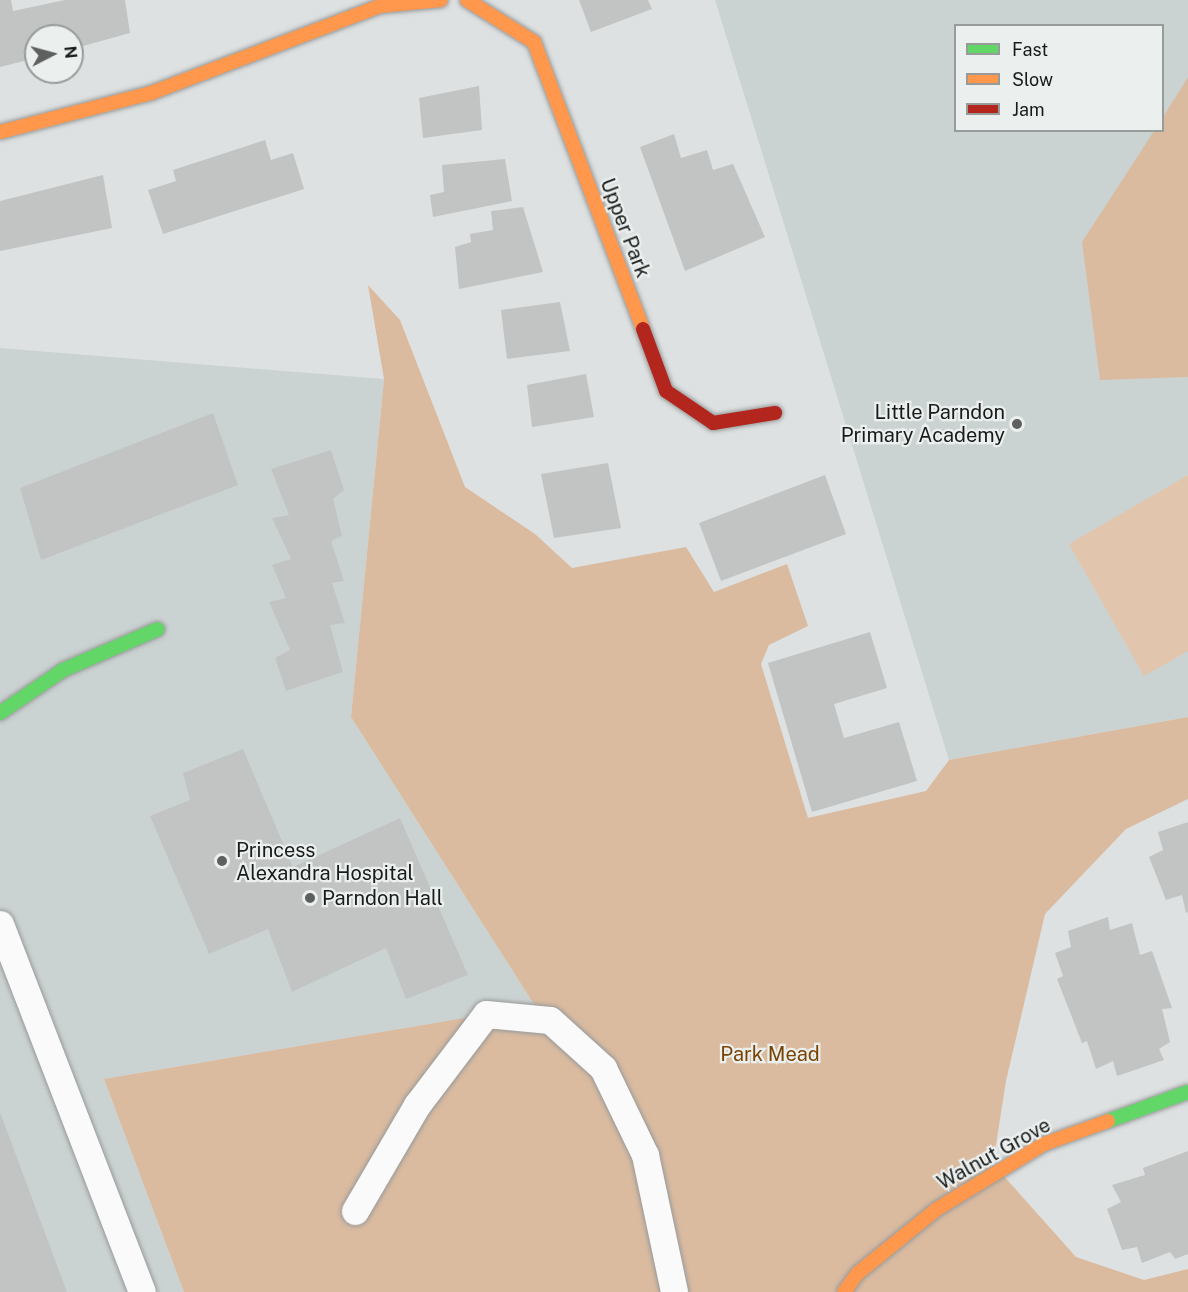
<!DOCTYPE html>
<style>
body{margin:0}
#map{position:relative;width:1188px;height:1292px;overflow:hidden;background:#dee1e1;font-family:"Public Sans",sans-serif}
div>[style]{position:absolute}
[style*='--x']{left:calc(var(--x)*1px);top:calc(var(--y)*1px);width:calc(var(--w)*1px);rotate:calc(var(--a)*1deg)}
.built>*{inset:0;background:#cbd3d2}
.green>*{inset:0;background:#e1c5ad}
.forest>*{inset:0;background:#dabba0}
.building>*{inset:0;background:#c2c4c4}
.roads{filter:drop-shadow(0 0 2px #989a9a) drop-shadow(0 0 2px #989a9a)}
.lane>*{height:27px;margin:-13.5px;padding:0 13.5px;transform-origin:13.5px;border-radius:13.5px;background:#fafafa}
.fast>*{height:14px;margin:-7px;padding:0 7px;transform-origin:7px;border-radius:7px;background:#63d668}
.slow>*{height:14px;margin:-7px;padding:0 7px;transform-origin:7px;border-radius:7px;background:#ff974d}
.jam>*{height:14px;margin:-7px;padding:0 7px;transform-origin:7px;border-radius:7px;background:#b3261e}
.dots>*{width:16px;height:16px;translate:-50% -50%;box-sizing:border-box;border:3px solid #ebf0ef;border-radius:50%}
span{translate:-50% -50%;white-space:nowrap;text-align:center;line-height:1.15;-webkit-text-stroke:4.5px #ebf0ef;paint-order:stroke}
.street-label{font-size:20px;color:#191b1b}
.poi-label{font-size:20px;color:#191b1b}
.right{translate:-100% -50%;text-align:right}
.left{translate:0 -50%;text-align:left}
.park-label{font-size:20px;color:#7a4302}
.legend{position:absolute;left:954px;top:24px;width:210px;height:108px;box-sizing:border-box;background:#ebf0ef;border:2px solid #979b9a;margin:0;padding:8px 10px;list-style:none;font-size:18px;color:#191b1b}
.legend li{display:flex;align-items:center;gap:12px;height:30px}
.legend b{width:30px;border:2px solid #979b9a}
.north{position:absolute;left:24px;top:24px;width:60px;height:60px;box-sizing:border-box;background:#ebf0ef;border:2px solid #979b9a;border-radius:50%;rotate:84deg;font-size:16px;font-weight:700;line-height:24px;text-align:center;color:#191b1b}
.north::after{content:'';display:block;margin:auto;width:21px;height:27px;background:#5e6060;clip-path:polygon(50% 0,100% 100%,50% 72%,0 100%)}
</style>
<div id="map">
<div class="built">
<div style="clip-path:polygon(evenodd,715px 0,1188px 0,1188px 717px,949px 760px,715px 0,956px 26px,1162px 26px,1162px 130px,956px 130px,956px 26px)"></div>
<div style="clip-path:polygon(0 348px,384px 379px,351px 717px,535px 1006px,104px 1079px,184px 1292px,0 1292px)"></div>
</div>
<div class="green">
<div style="clip-path:polygon(1188px 475px,1188px 651px,1144px 676px,1069px 544px)"></div>
</div>
<div class="forest">
<div style="clip-path:polygon(1188px 77px,1188px 377px,1100px 380px,1082px 242px,1154px 131px,1162px 130px,1163px 117px)"></div>
<div style="clip-path:polygon(368px 285px,400px 320px,465px 487px,535px 534px,572px 568px,686px 547px,714px 592px,787px 564px,808px 626px,769px 645px,761px 664px,808px 818px,926px 791px,949px 760px,1188px 717px,1188px 799px,1126px 829px,1045px 914px,1006px 1081px,993px 1164px,1076px 1257px,1144px 1280px,1188px 1269px,1188px 1292px,184px 1292px,104px 1079px,535px 1006px,351px 717px,384px 379px)"></div>
</div>
<div class="building">
<div style="clip-path:polygon(0 0,11px 0,13px 11px,65px 0,125px 0,130px 33px,72px 49px,72px 36px,36px 36px,36px 58px,0 67px)"></div>
<div style="clip-path:polygon(579px 0,648px 0,652px 9px,591px 32px)"></div>
<div style="clip-path:polygon(479px 86px,482px 130px,423px 138px,419px 98px)"></div>
<div style="clip-path:polygon(674px 134px,681px 158px,707px 150px,713px 170px,733px 164px,765px 237px,685px 271px,640px 147px)"></div>
<div style="clip-path:polygon(265px 140px,271px 160px,293px 153px,304px 189px,163px 234px,148px 190px,176px 181px,173px 170px)"></div>
<div style="clip-path:polygon(505px 159px,512px 201px,433px 217px,430px 195px,444px 192px,442px 165px)"></div>
<div style="clip-path:polygon(103px 175px,112px 228px,0 251px,0 201px)"></div>
<div style="clip-path:polygon(523px 207px,543px 272px,459px 289px,455px 247px,471px 242px,470px 234px,493px 230px,491px 211px)"></div>
<div style="clip-path:polygon(560px 302px,570px 351px,507px 359px,501px 310px)"></div>
<div style="clip-path:polygon(586px 374px,594px 417px,532px 427px,527px 385px)"></div>
<div style="clip-path:polygon(213px 413px,238px 485px,41px 560px,20px 488px)"></div>
<div style="clip-path:polygon(331px 450px,344px 490px,333px 499px,342px 536px,331px 541px,344px 581px,332px 583px,345px 623px,330px 625px,343px 672px,286px 691px,275px 658px,290px 650px,269px 602px,286px 598px,272px 565px,291px 559px,272px 518px,289px 515px,271px 469px)"></div>
<div style="clip-path:polygon(608px 463px,621px 528px,554px 538px,541px 474px)"></div>
<div style="clip-path:polygon(825px 475px,846px 534px,721px 581px,699px 523px)"></div>
<div style="clip-path:polygon(870px 632px,887px 688px,834px 704px,844px 738px,899px 722px,917px 781px,812px 812px,768px 663px)"></div>
<div style="clip-path:polygon(243px 749px,293px 867px,400px 818px,468px 975px,406px 999px,386px 948px,292px 992px,268px 929px,209px 954px,150px 816px,190px 800px,183px 773px)"></div>
<div style="clip-path:polygon(1188px 822px,1188px 912px,1186px 913px,1182px 895px,1166px 900px,1149px 857px,1163px 850px,1158px 832px)"></div>
<div style="clip-path:polygon(1108px 917px,1110px 930px,1132px 923px,1140px 955px,1152px 951px,1172px 1008px,1162px 1009px,1170px 1042px,1159px 1049px,1164px 1060px,1117px 1076px,1113px 1061px,1096px 1069px,1087px 1041px,1082px 1043px,1057px 979px,1063px 976px,1055px 953px,1071px 947px,1068px 931px)"></div>
<div style="clip-path:polygon(0 1112px,67px 1292px,0 1292px)"></div>
<div style="clip-path:polygon(1188px 1151px,1188px 1254px,1175px 1259px,1170px 1252px,1142px 1263px,1137px 1247px,1122px 1250px,1107px 1209px,1121px 1202px,1112px 1185px,1145px 1175px,1143px 1168px)"></div>
</div>
<div class="roads">
<div class="lane">
<div style="--x:0;--y:924;--w:394;--a:68.9"></div>
<div style="--x:355;--y:1211;--w:123;--a:-59.7"></div>
<div style="--x:417;--y:1105;--w:114;--a:-52.8"></div>
<div style="--x:486;--y:1014;--w:64;--a:5.4"></div>
<div style="--x:550;--y:1020;--w:72;--a:42.2"></div>
<div style="--x:603;--y:1068;--w:97;--a:64.2"></div>
<div style="--x:645;--y:1155;--w:140;--a:78"></div>
</div>
<div class="fast">
<div style="--x:0;--y:713;--w:76;--a:-34.3"></div>
<div style="--x:63;--y:670;--w:103;--a:-23.3"></div>
<div style="--x:1108;--y:1121;--w:85;--a:-19.9"></div>
</div>
<div class="slow">
<div style="--x:467;--y:0;--w:79;--a:32.1"></div>
<div style="--x:534;--y:42;--w:307;--a:69.2"></div>
<div style="--x:0;--y:132;--w:156;--a:-14.5"></div>
<div style="--x:151;--y:93;--w:245;--a:-20.8"></div>
<div style="--x:380;--y:6;--w:61;--a:-5.6"></div>
<div style="--x:844;--y:1292;--w:24;--a:-54"></div>
<div style="--x:858;--y:1273;--w:102;--a:-39"></div>
<div style="--x:937;--y:1209;--w:125;--a:-31.3"></div>
<div style="--x:1044;--y:1144;--w:68;--a:-19.8"></div>
</div>
<div class="jam">
<div style="--x:643;--y:329;--w:66;--a:69.6"></div>
<div style="--x:666;--y:391;--w:57;--a:34.2"></div>
<div style="--x:713;--y:423;--w:63;--a:-9.2"></div>
</div>
</div>
<div class="dots">
<div style="left:1017px;top:424px;background:#5e6060"></div>
<div style="left:222px;top:861px;background:#5e6060"></div>
<div style="left:310px;top:898px;background:#5e6060"></div>
</div>
<div class="street-label">
<span style="left:625px;top:228px;rotate:69deg">Upper Park</span>
<span style="left:994px;top:1154px;rotate:-29deg">Walnut Grove</span>
</div>
<div class="poi-label">
<span class="right" style="left:1005px;top:424px">Little Parndon<br>Primary Academy</span>
<span class="left" style="left:236px;top:862px">Princess<br>Alexandra Hospital</span>
<span class="left" style="left:322px;top:898px">Parndon Hall</span>
</div>
<div class="park-label">
<span style="left:770px;top:1054px">Park Mead</span>
</div>
<ul class="legend">
<li><b style="height:8px;background:#63d668"></b>Fast</li>
<li><b style="height:8px;background:#ff974d"></b>Slow</li>
<li><b style="height:8px;background:#b3261e"></b>Jam</li>
</ul>
<div class="north">N</div>
</div>
